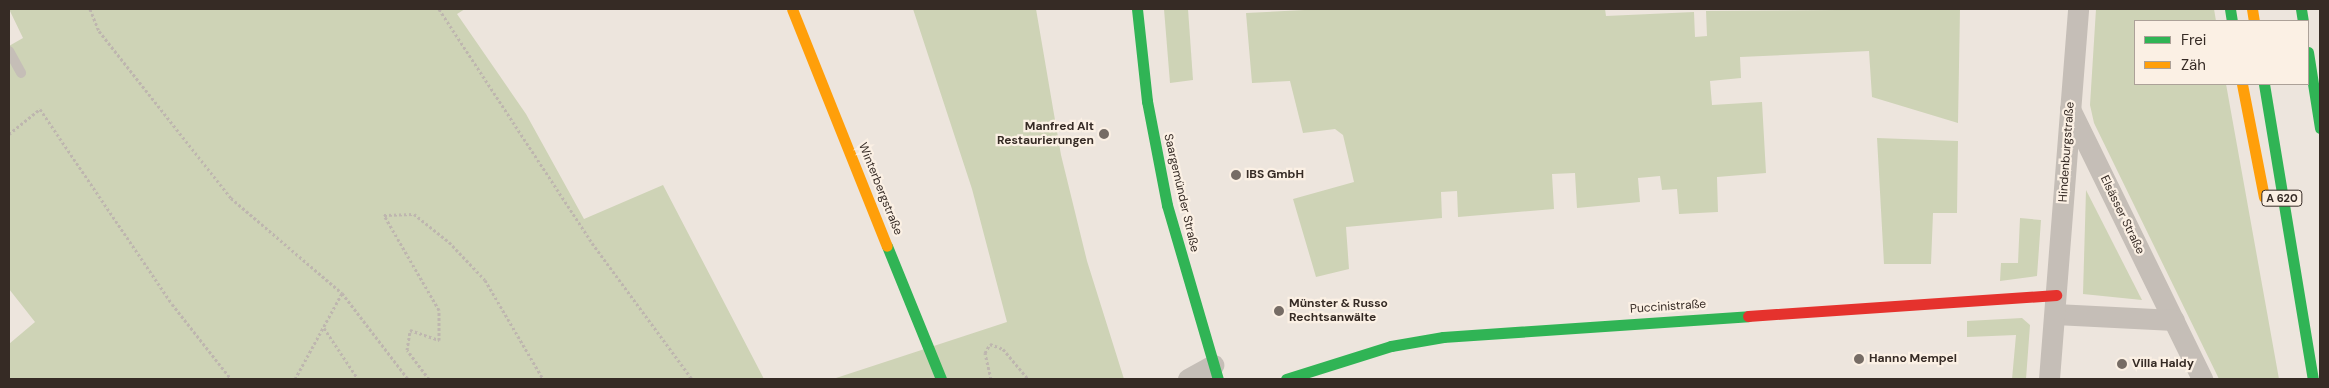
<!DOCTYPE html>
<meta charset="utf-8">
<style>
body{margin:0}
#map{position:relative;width:2329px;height:388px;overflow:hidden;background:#ede5dd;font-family:"DM Sans",sans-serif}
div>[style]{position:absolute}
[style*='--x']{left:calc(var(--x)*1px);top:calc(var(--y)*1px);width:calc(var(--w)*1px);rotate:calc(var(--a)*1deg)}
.green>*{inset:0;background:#ced3b6}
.path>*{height:3px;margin-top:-1.5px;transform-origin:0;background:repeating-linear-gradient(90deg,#beb6af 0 2.5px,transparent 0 5px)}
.lane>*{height:10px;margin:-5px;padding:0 5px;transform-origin:5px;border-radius:5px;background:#c5beb7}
.street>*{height:21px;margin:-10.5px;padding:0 10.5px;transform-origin:10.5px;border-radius:10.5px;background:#c5beb7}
.fast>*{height:11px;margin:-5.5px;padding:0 5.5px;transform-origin:5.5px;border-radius:5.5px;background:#30b455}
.slow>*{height:11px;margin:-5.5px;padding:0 5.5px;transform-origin:5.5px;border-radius:5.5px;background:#ff9f0a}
.jam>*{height:11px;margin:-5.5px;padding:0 5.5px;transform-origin:5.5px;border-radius:5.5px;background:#e5322d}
.dots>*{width:14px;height:14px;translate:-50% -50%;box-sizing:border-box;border:2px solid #fbf0e4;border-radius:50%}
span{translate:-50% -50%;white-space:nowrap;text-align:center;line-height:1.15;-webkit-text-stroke:4.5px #fbf0e4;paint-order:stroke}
.shield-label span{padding:1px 4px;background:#fbf0e4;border:1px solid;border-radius:4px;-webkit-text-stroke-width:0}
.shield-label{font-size:11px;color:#362b25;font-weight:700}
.poi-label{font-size:12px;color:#362b25;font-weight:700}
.right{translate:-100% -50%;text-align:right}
.left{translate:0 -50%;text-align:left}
.street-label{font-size:12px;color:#362b25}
.frame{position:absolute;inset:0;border:10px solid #362b25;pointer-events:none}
.legend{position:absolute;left:2134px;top:20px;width:175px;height:65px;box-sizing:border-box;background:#fbf0e4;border:1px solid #aca198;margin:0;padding:6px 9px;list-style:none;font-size:15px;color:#362b25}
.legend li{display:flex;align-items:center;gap:10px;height:25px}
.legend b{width:25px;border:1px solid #aca198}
</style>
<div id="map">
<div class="green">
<div style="clip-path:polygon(9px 9px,465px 9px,457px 14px,526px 114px,584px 219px,663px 185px,764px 379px,9px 379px,9px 344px,35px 322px,9px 289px,9px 46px,23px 38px)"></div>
<div style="clip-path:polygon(913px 9px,1036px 9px,1061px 155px,1087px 261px,1124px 379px,833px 379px,1007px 322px,972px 189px)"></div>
<div style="clip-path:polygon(1164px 9px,1188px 9px,1193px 80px,1170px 83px)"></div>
<div style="clip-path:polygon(1324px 9px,1605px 9px,1606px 16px,1694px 12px,1695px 37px,1707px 36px,1706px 11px,1960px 9px,1958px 123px,1872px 97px,1869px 51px,1740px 57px,1741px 78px,1710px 81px,1712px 105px,1762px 102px,1766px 173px,1717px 177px,1718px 212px,1679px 214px,1677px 189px,1662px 190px,1660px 176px,1638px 178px,1640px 202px,1577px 208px,1575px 173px,1552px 174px,1554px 209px,1458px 217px,1457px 191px,1441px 192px,1442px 218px,1346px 227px,1349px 269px,1316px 277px,1293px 199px,1354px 182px,1343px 135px,1335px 129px,1303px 133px,1290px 81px,1252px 83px,1246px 13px)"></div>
<div style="clip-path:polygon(2096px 9px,2214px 9px,2216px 21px,2135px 21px,2135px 84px,2226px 84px,2279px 379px,2219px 379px,2094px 123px,2090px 105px)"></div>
<div style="clip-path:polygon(1877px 138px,1958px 141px,1957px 213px,1933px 213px,1931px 264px,1884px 264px)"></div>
<div style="clip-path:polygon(2086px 190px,2142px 300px,2083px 294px)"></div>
<div style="clip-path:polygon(2020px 218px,2041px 220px,2037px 276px,2000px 281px,2001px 263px,2018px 263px)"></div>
<div style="clip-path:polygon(2022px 318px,2030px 325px,2026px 379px,2012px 379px,2016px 335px,1967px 337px,1967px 321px)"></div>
</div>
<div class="path">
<div style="--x:90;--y:9;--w:24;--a:68"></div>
<div style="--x:99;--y:31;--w:213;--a:51.7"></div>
<div style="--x:231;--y:198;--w:146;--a:40.6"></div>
<div style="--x:342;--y:293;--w:108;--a:52.5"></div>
<div style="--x:439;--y:9;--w:280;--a:56.8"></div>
<div style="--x:592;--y:243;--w:169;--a:53.7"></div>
<div style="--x:9;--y:134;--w:40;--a:-39"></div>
<div style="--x:40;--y:109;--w:235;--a:55.9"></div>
<div style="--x:172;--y:304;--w:95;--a:51.8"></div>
<div style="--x:324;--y:328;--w:61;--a:56.3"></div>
<div style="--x:295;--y:379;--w:98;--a:-61.3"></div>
<div style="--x:429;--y:379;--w:36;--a:-127"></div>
<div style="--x:407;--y:350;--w:20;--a:-81"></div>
<div style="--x:410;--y:330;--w:31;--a:19"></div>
<div style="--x:439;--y:340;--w:30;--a:-90"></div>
<div style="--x:439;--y:310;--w:110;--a:-120.1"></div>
<div style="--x:384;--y:215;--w:30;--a:-2"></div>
<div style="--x:414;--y:214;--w:45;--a:38.7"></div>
<div style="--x:449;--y:242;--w:52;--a:46.5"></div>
<div style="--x:485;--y:280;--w:115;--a:59.6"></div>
<div style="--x:991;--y:379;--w:27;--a:-103"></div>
<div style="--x:985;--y:353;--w:10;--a:-61"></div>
<div style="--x:990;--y:344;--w:14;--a:21"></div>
<div style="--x:1003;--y:349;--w:39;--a:50"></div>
</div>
<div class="lane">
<div style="--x:9;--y:51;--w:25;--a:61"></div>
</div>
<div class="street">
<div style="--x:2070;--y:109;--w:301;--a:63.9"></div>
<div style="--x:2055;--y:314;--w:119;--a:2.9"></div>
<div style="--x:1188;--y:379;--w:29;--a:-29"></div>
<div style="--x:2049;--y:379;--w:371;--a:-85.5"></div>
</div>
<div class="fast">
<div style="--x:1137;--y:9;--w:93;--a:83.8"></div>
<div style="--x:1147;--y:101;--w:106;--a:79.1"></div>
<div style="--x:1167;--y:205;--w:181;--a:73.7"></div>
<div style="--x:2230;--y:9;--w:12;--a:81"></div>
<div style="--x:2301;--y:9;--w:12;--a:81"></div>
<div style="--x:2308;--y:52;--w:77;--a:81"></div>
<div style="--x:2264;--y:84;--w:299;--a:80.6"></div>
<div style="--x:887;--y:246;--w:144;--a:67.9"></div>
<div style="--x:1286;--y:379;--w:110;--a:-17.4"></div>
<div style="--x:1391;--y:346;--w:53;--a:-9.8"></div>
<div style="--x:1443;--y:337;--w:306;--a:-3.9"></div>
</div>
<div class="slow">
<div style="--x:792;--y:9;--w:255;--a:68.2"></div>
<div style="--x:2252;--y:9;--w:12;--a:81"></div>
<div style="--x:2242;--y:84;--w:115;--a:79"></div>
</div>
<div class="jam">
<div style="--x:1748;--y:316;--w:309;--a:-3.9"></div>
</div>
<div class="dots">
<div style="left:1104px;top:134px;background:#766c65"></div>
<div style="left:1236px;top:175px;background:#766c65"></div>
<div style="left:1279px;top:311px;background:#766c65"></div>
<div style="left:1859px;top:359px;background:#766c65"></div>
<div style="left:2122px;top:364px;background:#766c65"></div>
</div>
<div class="shield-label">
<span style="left:2282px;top:198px">A 620</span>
</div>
<div class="poi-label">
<span class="right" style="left:1094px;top:134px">Manfred Alt<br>Restaurierungen</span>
<span class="left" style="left:1246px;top:175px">IBS GmbH</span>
<span class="left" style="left:1289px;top:311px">Münster &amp; Russo<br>Rechtsanwälte</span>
<span class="left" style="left:1869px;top:359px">Hanno Mempel</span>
<span class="left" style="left:2132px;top:364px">Villa Haldy</span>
</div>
<div class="street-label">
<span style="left:2067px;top:152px;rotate:-86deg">Hindenburgstraße</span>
<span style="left:880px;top:189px;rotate:68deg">Winterbergstraße</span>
<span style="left:1181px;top:193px;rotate:77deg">Saargemünder Straße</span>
<span style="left:2122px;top:215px;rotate:64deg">Elsässer Straße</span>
<span style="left:1668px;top:307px;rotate:-4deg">Puccinistraße</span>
</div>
<div class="frame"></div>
<ul class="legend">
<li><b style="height:6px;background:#30b455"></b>Frei</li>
<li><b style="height:6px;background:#ff9f0a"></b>Zäh</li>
</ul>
</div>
